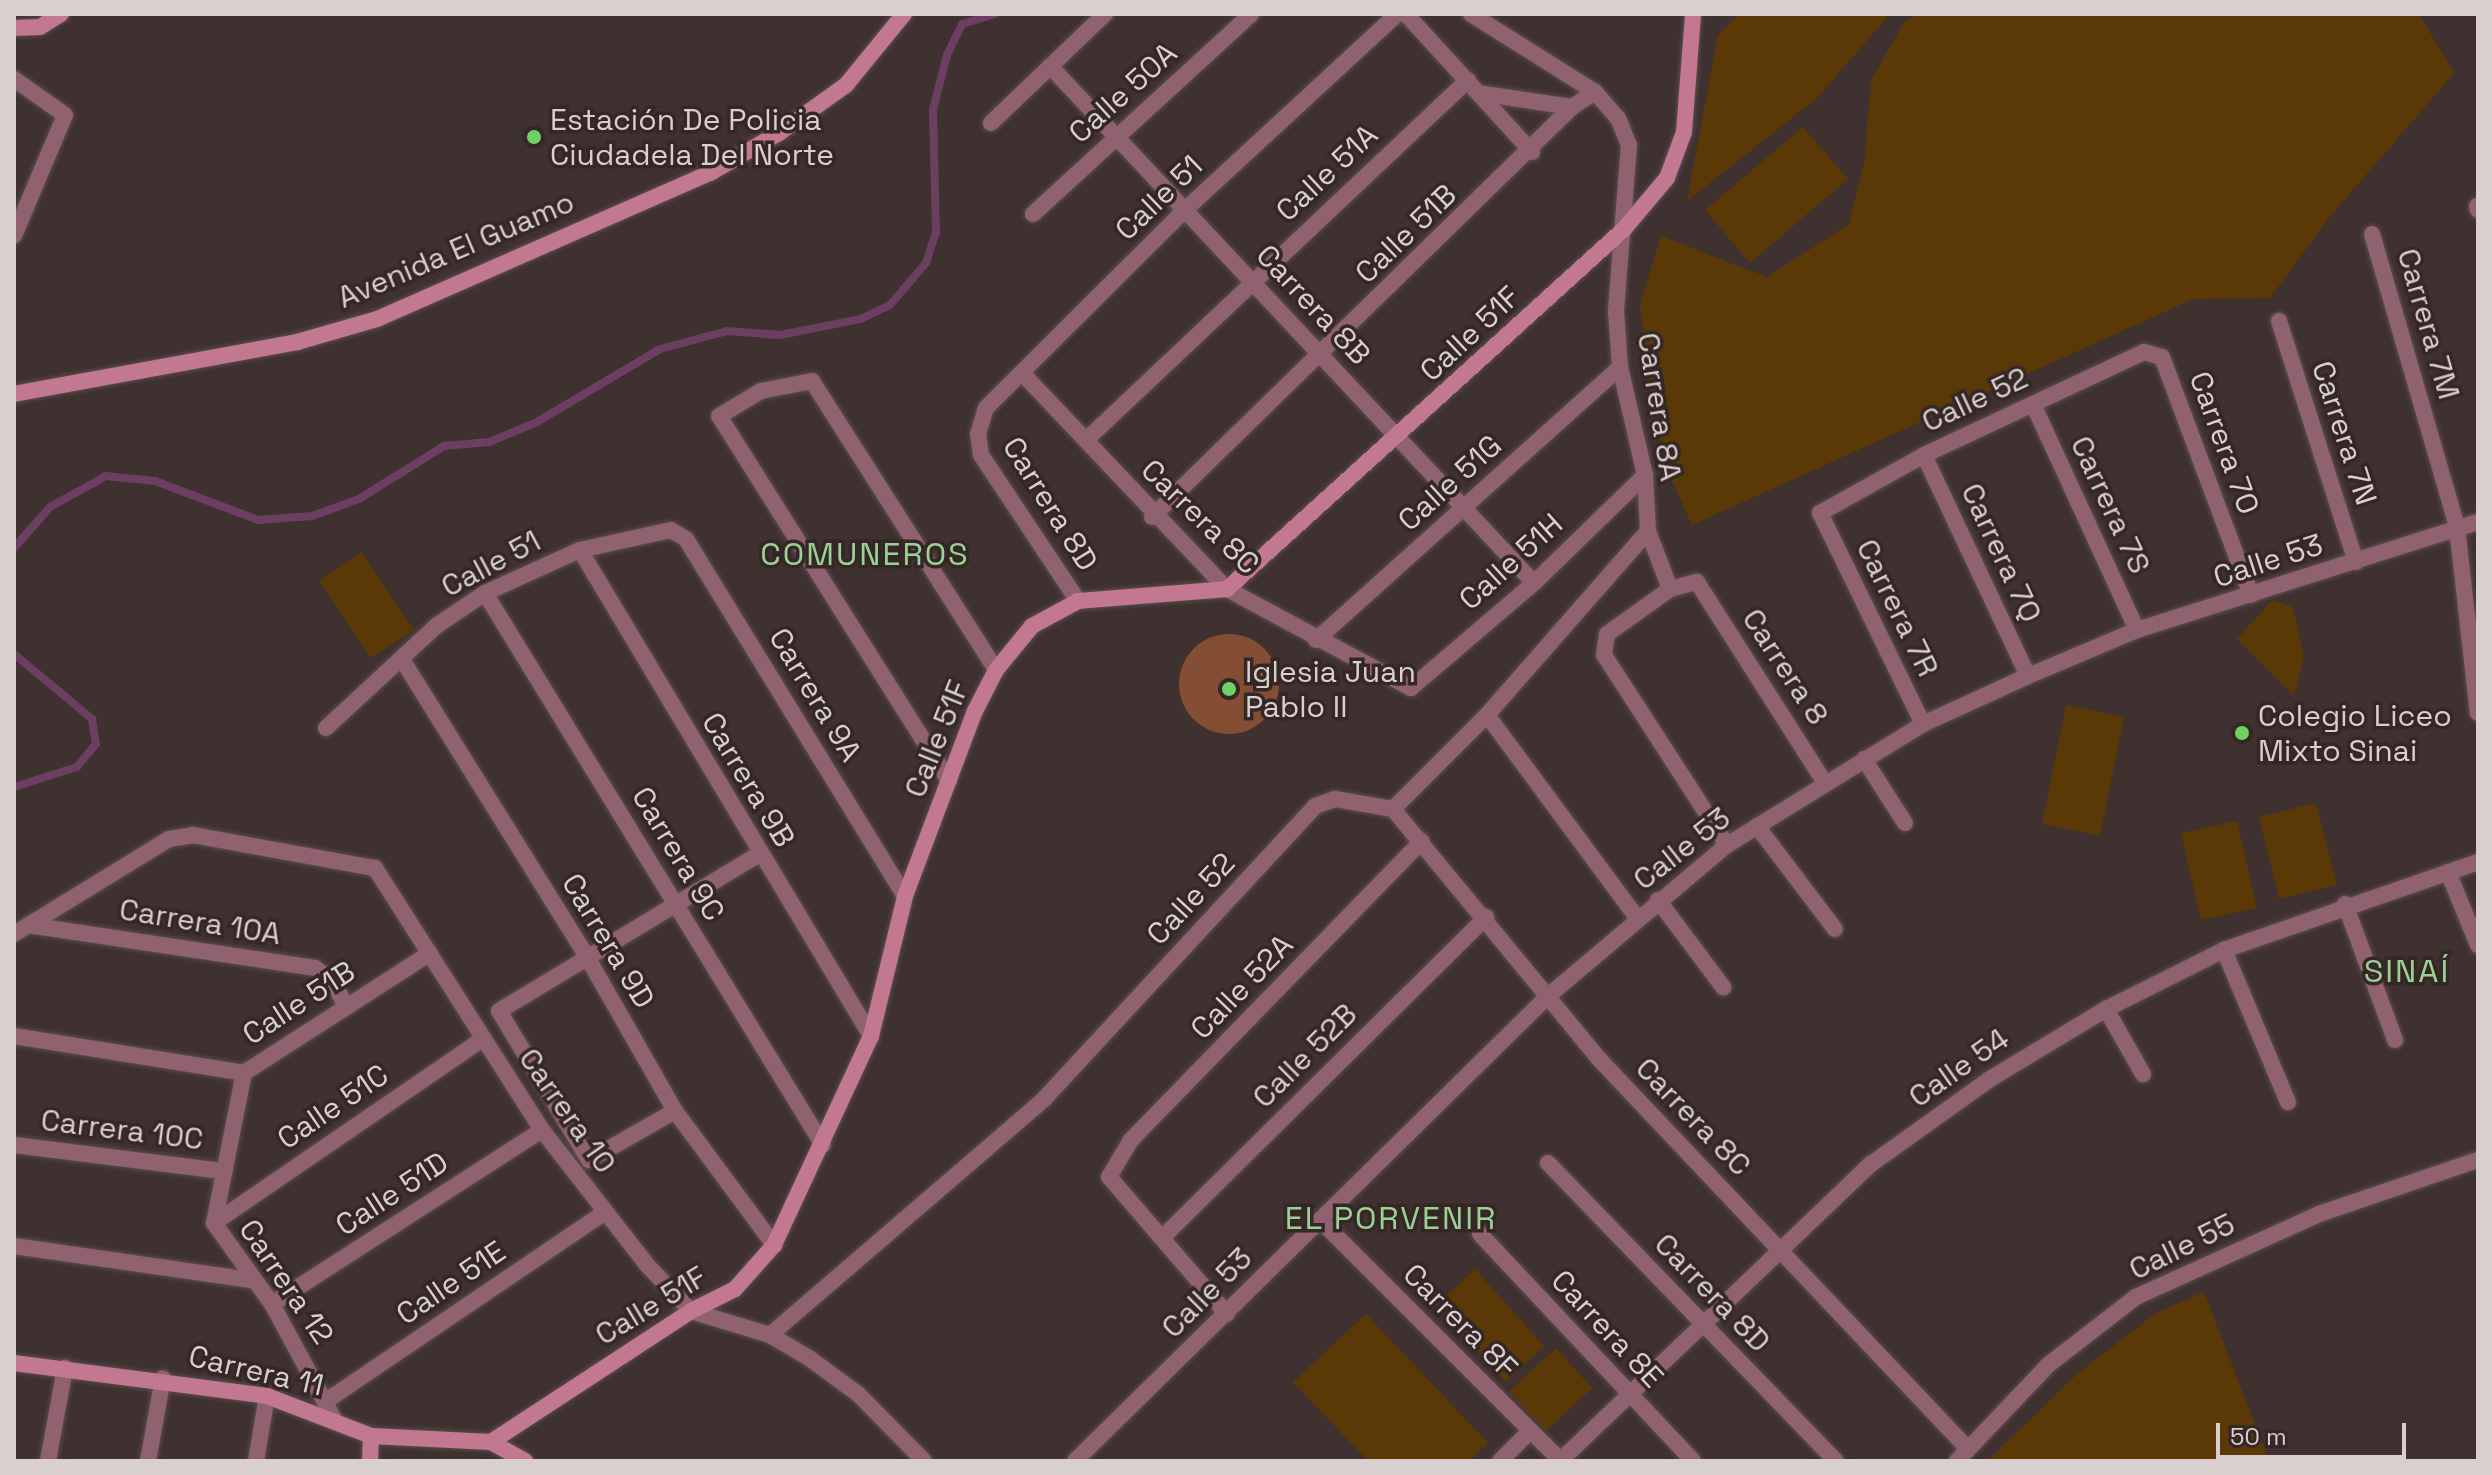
<!DOCTYPE html>
<meta charset="utf-8">
<style>
body{margin:0}
#map{position:relative;width:2492px;height:1475px;overflow:hidden;background:#3f3130;font-family:"Space Grotesk",sans-serif}
div>[style]{position:absolute}
[style*='--x']{left:calc(var(--x)*1px);top:calc(var(--y)*1px);width:calc(var(--w)*1px);rotate:calc(var(--a)*1deg)}
.green>*{inset:0;background:#5a3907}
.stream>*{height:8px;margin:-4px;padding:0 4px;transform-origin:4px;border-radius:4px;background:#6c3e62}
.building>*{inset:0;background:#834e34}
.round{border-radius:50%}
.roads{filter:drop-shadow(0 0 2px #5b4d4c) drop-shadow(0 0 2px #5b4d4c)}
.street>*{height:16px;margin:-8px;padding:0 8px;transform-origin:8px;border-radius:8px;background:#90616f}
.secondary>*{height:16px;margin:-8px;padding:0 8px;transform-origin:8px;border-radius:8px;background:#c27890}
.dots>*{width:22px;height:22px;translate:-50% -50%;box-sizing:border-box;border:4px solid #352726;border-radius:50%}
span{translate:-50% -50%;white-space:nowrap;text-align:center;line-height:1.15;-webkit-text-stroke:7px #352726;paint-order:stroke}
.street-label{font-size:30px;color:#d8cfce}
.poi-label{font-size:30px;color:#d8cfce}
.left{translate:0 -50%;text-align:left}
.neighbourhood-label{font-size:32px;color:#9cd195;letter-spacing:2px}
.frame{position:absolute;inset:0;border:16px solid #d8cfce;pointer-events:none}
.scale{position:absolute;left:2216px;top:1423px;width:190px;height:36px;box-sizing:border-box;border:4px solid #d8cfce;border-top:0;padding-left:10px;font-size:24px;line-height:28px;white-space:nowrap;color:#d8cfce;-webkit-text-stroke:6px #352726;paint-order:stroke}
</style>
<div id="map">
<div class="green">
<div style="clip-path:polygon(1739px 14px,1890px 14px,1816px 99px,1687px 201px,1718px 35px)"></div>
<div style="clip-path:polygon(1915px 14px,2419px 14px,2454px 73px,2328px 219px,2270px 298px,2193px 299px,1692px 525px,1670px 476px,1651px 400px,1640px 305px,1661px 236px,1767px 277px,1849px 224px,1864px 163px,1871px 81px,1903px 24px)"></div>
<div style="clip-path:polygon(1803px 127px,1848px 179px,1750px 263px,1705px 210px)"></div>
<div style="clip-path:polygon(361px 552px,414px 630px,371px 658px,319px 581px)"></div>
<div style="clip-path:polygon(2272px 600px,2293px 607px,2304px 657px,2294px 696px,2237px 639px)"></div>
<div style="clip-path:polygon(2066px 705px,2124px 717px,2100px 836px,2042px 824px)"></div>
<div style="clip-path:polygon(2316px 803px,2337px 885px,2279px 899px,2259px 817px)"></div>
<div style="clip-path:polygon(2237px 821px,2257px 908px,2201px 920px,2181px 833px)"></div>
<div style="clip-path:polygon(1475px 1269px,1544px 1346px,1506px 1382px,1437px 1305px)"></div>
<div style="clip-path:polygon(2204px 1292px,2269px 1461px,1987px 1461px,2077px 1374px,2156px 1313px)"></div>
<div style="clip-path:polygon(1366px 1314px,1488px 1443px,1469px 1461px,1368px 1461px,1293px 1382px)"></div>
<div style="clip-path:polygon(1556px 1348px,1592px 1388px,1546px 1431px,1509px 1391px)"></div>
</div>
<div class="stream">
<div style="--x:14;--y:548;--w:55;--a:-48.7"></div>
<div style="--x:50;--y:507;--w:64;--a:-29"></div>
<div style="--x:106;--y:476;--w:49;--a:5.8"></div>
<div style="--x:155;--y:481;--w:110;--a:20.7"></div>
<div style="--x:258;--y:520;--w:54;--a:-4.2"></div>
<div style="--x:312;--y:516;--w:50;--a:-19.9"></div>
<div style="--x:359;--y:499;--w:100;--a:-31.9"></div>
<div style="--x:444;--y:446;--w:45;--a:-5.1"></div>
<div style="--x:489;--y:442;--w:52;--a:-22.6"></div>
<div style="--x:537;--y:422;--w:143;--a:-30.7"></div>
<div style="--x:660;--y:349;--w:69;--a:-15"></div>
<div style="--x:727;--y:331;--w:53;--a:4.3"></div>
<div style="--x:780;--y:335;--w:83;--a:-11.2"></div>
<div style="--x:861;--y:319;--w:32;--a:-26"></div>
<div style="--x:890;--y:305;--w:55;--a:-49.4"></div>
<div style="--x:926;--y:263;--w:32;--a:-72"></div>
<div style="--x:936;--y:233;--w:123;--a:-91.4"></div>
<div style="--x:933;--y:110;--w:57;--a:-75.7"></div>
<div style="--x:947;--y:55;--w:34;--a:-64"></div>
<div style="--x:962;--y:24;--w:34;--a:-17"></div>
<div style="--x:14;--y:654;--w:102;--a:39.8"></div>
<div style="--x:92;--y:719;--w:25;--a:81"></div>
<div style="--x:96;--y:744;--w:30;--a:130"></div>
<div style="--x:77;--y:767;--w:66;--a:162.4"></div>
</div>
<div class="building">
<div class="round" style="left:1179px;top:634px;width:100px;height:100px"></div>
</div>
<div class="roads">
<div class="street">
<div style="--x:1406;--y:14;--w:187;--a:47.6"></div>
<div style="--x:1471;--y:14;--w:146;--a:32.2"></div>
<div style="--x:1595;--y:92;--w:35;--a:49"></div>
<div style="--x:1618;--y:118;--w:29;--a:68"></div>
<div style="--x:1629;--y:145;--w:167;--a:94.5"></div>
<div style="--x:1616;--y:311;--w:56;--a:85.9"></div>
<div style="--x:1620;--y:367;--w:111;--a:77"></div>
<div style="--x:1645;--y:475;--w:56;--a:86.9"></div>
<div style="--x:1648;--y:531;--w:62;--a:69.2"></div>
<div style="--x:1050;--y:66;--w:708;--a:46.89"></div>
<div style="--x:14;--y:79;--w:62;--a:35.2"></div>
<div style="--x:65;--y:115;--w:131;--a:112.9"></div>
<div style="--x:1479;--y:93;--w:94;--a:8.6"></div>
<div style="--x:991;--y:123;--w:158;--a:-43.7"></div>
<div style="--x:2477;--y:206;--w:4;--a:76"></div>
<div style="--x:1033;--y:214;--w:296;--a:-42.5"></div>
<div style="--x:2372;--y:234;--w:305;--a:73.8"></div>
<div style="--x:2457;--y:527;--w:187;--a:83.6"></div>
<div style="--x:2279;--y:321;--w:253;--a:72.3"></div>
<div style="--x:1022;--y:373;--w:298;--a:46.5"></div>
<div style="--x:1227;--y:589;--w:209;--a:28.3"></div>
<div style="--x:1411;--y:688;--w:162;--a:-40.5"></div>
<div style="--x:1534;--y:583;--w:155;--a:-44.2"></div>
<div style="--x:2033;--y:404;--w:249;--a:65.3"></div>
<div style="--x:1086;--y:440;--w:525;--a:-43.3"></div>
<div style="--x:1924;--y:455;--w:244;--a:64.8"></div>
<div style="--x:1152;--y:517;--w:587;--a:-44.31"></div>
<div style="--x:1572;--y:107;--w:27;--a:-33"></div>
<div style="--x:580;--y:550;--w:566;--a:59.09"></div>
<div style="--x:485;--y:593;--w:647;--a:58.52"></div>
<div style="--x:1078;--y:601;--w:175;--a:-123.6"></div>
<div style="--x:981;--y:455;--w:21;--a:-98"></div>
<div style="--x:978;--y:434;--w:27;--a:-73"></div>
<div style="--x:986;--y:408;--w:282;--a:-44.9"></div>
<div style="--x:1186;--y:209;--w:287;--a:-42.7"></div>
<div style="--x:1316;--y:640;--w:409;--a:-41.9"></div>
<div style="--x:403;--y:661;--w:346;--a:58.1"></div>
<div style="--x:586;--y:955;--w:180;--a:60.3"></div>
<div style="--x:675;--y:1111;--w:167;--a:53.5"></div>
<div style="--x:1487;--y:715;--w:254;--a:53.5"></div>
<div style="--x:1923;--y:724;--w:235;--a:-116"></div>
<div style="--x:1820;--y:513;--w:119;--a:-29.1"></div>
<div style="--x:1924;--y:455;--w:243;--a:-25.1"></div>
<div style="--x:2144;--y:352;--w:19;--a:16"></div>
<div style="--x:2162;--y:357;--w:254;--a:69.5"></div>
<div style="--x:326;--y:728;--w:150;--a:-42.8"></div>
<div style="--x:436;--y:626;--w:59;--a:-34"></div>
<div style="--x:485;--y:593;--w:104;--a:-24.4"></div>
<div style="--x:580;--y:550;--w:93;--a:-12.4"></div>
<div style="--x:671;--y:530;--w:17;--a:31"></div>
<div style="--x:686;--y:539;--w:419;--a:58.5"></div>
<div style="--x:1864;--y:759;--w:76;--a:57.4"></div>
<div style="--x:949;--y:781;--w:431;--a:-122.2"></div>
<div style="--x:719;--y:416;--w:49;--a:-30.8"></div>
<div style="--x:761;--y:391;--w:52;--a:-11.1"></div>
<div style="--x:812;--y:381;--w:343;--a:57.5"></div>
<div style="--x:1393;--y:809;--w:324;--a:50.5"></div>
<div style="--x:1599;--y:1059;--w:537;--a:46.58"></div>
<div style="--x:1393;--y:809;--w:133;--a:-45"></div>
<div style="--x:1487;--y:715;--w:244;--a:-48.8"></div>
<div style="--x:1757;--y:826;--w:129;--a:52.9"></div>
<div style="--x:1727;--y:845;--w:226;--a:-122.9"></div>
<div style="--x:1604;--y:655;--w:21;--a:-82"></div>
<div style="--x:1607;--y:634;--w:77;--a:-35.5"></div>
<div style="--x:1670;--y:589;--w:28;--a:-15"></div>
<div style="--x:1697;--y:582;--w:238;--a:57.5"></div>
<div style="--x:2448;--y:872;--w:79;--a:67.7"></div>
<div style="--x:1658;--y:900;--w:109;--a:53.2"></div>
<div style="--x:2345;--y:904;--w:145;--a:69.8"></div>
<div style="--x:28;--y:925;--w:290;--a:8.5"></div>
<div style="--x:315;--y:968;--w:24;--a:36"></div>
<div style="--x:334;--y:982;--w:26;--a:65"></div>
<div style="--x:14;--y:934;--w:182;--a:-31.5"></div>
<div style="--x:169;--y:839;--w:24;--a:-9"></div>
<div style="--x:193;--y:835;--w:185;--a:10.3"></div>
<div style="--x:375;--y:868;--w:311;--a:57.5"></div>
<div style="--x:542;--y:1130;--w:171;--a:52.1"></div>
<div style="--x:647;--y:1265;--w:64;--a:46.3"></div>
<div style="--x:691;--y:1311;--w:83;--a:16.9"></div>
<div style="--x:770;--y:1335;--w:45;--a:30.5"></div>
<div style="--x:809;--y:1358;--w:61;--a:36.3"></div>
<div style="--x:858;--y:1394;--w:94;--a:45.4"></div>
<div style="--x:2224;--y:950;--w:165;--a:67.2"></div>
<div style="--x:2106;--y:1009;--w:75;--a:60.4"></div>
<div style="--x:14;--y:1036;--w:233;--a:9.1"></div>
<div style="--x:675;--y:1111;--w:99;--a:150.3"></div>
<div style="--x:589;--y:1160;--w:174;--a:-121.1"></div>
<div style="--x:499;--y:1011;--w:304;--a:-31.1"></div>
<div style="--x:14;--y:1145;--w:212;--a:7.1"></div>
<div style="--x:1548;--y:1163;--w:414;--a:46"></div>
<div style="--x:1320;--y:1220;--w:341;--a:45"></div>
<div style="--x:214;--y:1223;--w:327;--a:-34.4"></div>
<div style="--x:1480;--y:1234;--w:311;--a:46.8"></div>
<div style="--x:1165;--y:1235;--w:452;--a:-44.7"></div>
<div style="--x:14;--y:1246;--w:238;--a:8.2"></div>
<div style="--x:272;--y:1304;--w:321;--a:-32.8"></div>
<div style="--x:1227;--y:1314;--w:181;--a:-130.7"></div>
<div style="--x:1109;--y:1177;--w:43;--a:-59.3"></div>
<div style="--x:1131;--y:1140;--w:417;--a:-45.8"></div>
<div style="--x:770;--y:1335;--w:362;--a:-40.7"></div>
<div style="--x:1044;--y:1099;--w:399;--a:-47.2"></div>
<div style="--x:1315;--y:806;--w:21;--a:-19"></div>
<div style="--x:1335;--y:799;--w:59;--a:9.8"></div>
<div style="--x:329;--y:1399;--w:332;--a:-34.1"></div>
<div style="--x:334;--y:1419;--w:131;--a:-118.3"></div>
<div style="--x:272;--y:1304;--w:100;--a:-125.6"></div>
<div style="--x:214;--y:1223;--w:153;--a:-78.7"></div>
<div style="--x:244;--y:1073;--w:221;--a:-32.8"></div>
<div style="--x:1561;--y:1460;--w:429;--a:-43.7"></div>
<div style="--x:1871;--y:1164;--w:146;--a:-35.5"></div>
<div style="--x:1990;--y:1079;--w:135;--a:-31.1"></div>
<div style="--x:2106;--y:1009;--w:132;--a:-26.6"></div>
<div style="--x:2224;--y:950;--w:269;--a:-19.1"></div>
<div style="--x:48;--y:1461;--w:95;--a:-79.6"></div>
<div style="--x:148;--y:1461;--w:84;--a:-79.8"></div>
<div style="--x:256;--y:1461;--w:66;--a:-80.4"></div>
<div style="--x:1075;--y:1461;--w:662;--a:-44.51"></div>
<div style="--x:1547;--y:997;--w:236;--a:-40.2"></div>
<div style="--x:1727;--y:845;--w:230;--a:-31.7"></div>
<div style="--x:1923;--y:724;--w:115;--a:-24.6"></div>
<div style="--x:2028;--y:676;--w:118;--a:-22.9"></div>
<div style="--x:2137;--y:630;--w:358;--a:-17.6"></div>
<div style="--x:1500;--y:1461;--w:42;--a:-45"></div>
<div style="--x:1957;--y:1461;--w:132;--a:-46.5"></div>
<div style="--x:2048;--y:1365;--w:111;--a:-37.7"></div>
<div style="--x:2136;--y:1297;--w:201;--a:-24.4"></div>
<div style="--x:2319;--y:1214;--w:168;--a:-18.8"></div>
</div>
<div class="secondary">
<div style="--x:14;--y:28;--w:26;--a:-2"></div>
<div style="--x:40;--y:27;--w:25;--a:-32"></div>
<div style="--x:14;--y:394;--w:288;--a:-10.4"></div>
<div style="--x:297;--y:342;--w:83;--a:-16"></div>
<div style="--x:377;--y:319;--w:364;--a:-23.7"></div>
<div style="--x:710;--y:173;--w:80;--a:-30.1"></div>
<div style="--x:779;--y:133;--w:82;--a:-35.6"></div>
<div style="--x:846;--y:85;--w:92;--a:-50.8"></div>
<div style="--x:14;--y:1363;--w:255;--a:7.4"></div>
<div style="--x:267;--y:1396;--w:111;--a:21"></div>
<div style="--x:371;--y:1436;--w:120;--a:2.9"></div>
<div style="--x:491;--y:1442;--w:39;--a:29"></div>
<div style="--x:491;--y:1442;--w:239;--a:-33.2"></div>
<div style="--x:691;--y:1311;--w:49;--a:-26.6"></div>
<div style="--x:735;--y:1289;--w:59;--a:-48.4"></div>
<div style="--x:774;--y:1245;--w:230;--a:-65.1"></div>
<div style="--x:871;--y:1036;--w:144;--a:-76.3"></div>
<div style="--x:905;--y:896;--w:198;--a:-69.3"></div>
<div style="--x:975;--y:711;--w:46;--a:-62.9"></div>
<div style="--x:996;--y:670;--w:57;--a:-50.7"></div>
<div style="--x:1032;--y:626;--w:52;--a:-28.5"></div>
<div style="--x:1078;--y:601;--w:149;--a:-4.6"></div>
<div style="--x:1227;--y:589;--w:536;--a:-42.2"></div>
<div style="--x:1624;--y:229;--w:67;--a:-49.9"></div>
<div style="--x:1667;--y:178;--w:49;--a:-69.7"></div>
<div style="--x:1684;--y:132;--w:118;--a:-85.6"></div>
<div style="--x:370;--y:1461;--w:25;--a:-88"></div>
</div>
</div>
<div class="dots">
<div style="left:534px;top:137px;background:#6cd362"></div>
<div style="left:1229px;top:689px;background:#6cd362"></div>
<div style="left:2242px;top:733px;background:#6cd362"></div>
</div>
<div class="street-label">
<span style="left:1123px;top:93px;rotate:-42deg">Calle 50A</span>
<span style="left:1327px;top:173px;rotate:-43deg">Calle 51A</span>
<span style="left:1159px;top:198px;rotate:-44deg">Calle 51</span>
<span style="left:1406px;top:234px;rotate:-44deg">Calle 51B</span>
<span style="left:456px;top:250px;rotate:-23deg">Avenida El Guamo</span>
<span style="left:1313px;top:305px;rotate:47deg">Carrera 8B</span>
<span style="left:2428px;top:324px;rotate:74deg">Carrera 7M</span>
<span style="left:1470px;top:334px;rotate:-43deg">Calle 51F</span>
<span style="left:1975px;top:400px;rotate:-25deg">Calle 52</span>
<span style="left:1659px;top:407px;rotate:81deg">Carrera 8A</span>
<span style="left:2344px;top:433px;rotate:72deg">Carrera 7N</span>
<span style="left:2224px;top:443px;rotate:70deg">Carrera 7O</span>
<span style="left:1450px;top:483px;rotate:-42deg">Calle 51G</span>
<span style="left:1050px;top:504px;rotate:58deg">Carrera 8D</span>
<span style="left:2110px;top:505px;rotate:65deg">Carrera 7S</span>
<span style="left:1200px;top:517px;rotate:44deg">Carrera 8C</span>
<span style="left:2001px;top:553px;rotate:65deg">Carrera 7Q</span>
<span style="left:2268px;top:561px;rotate:-18deg">Calle 53</span>
<span style="left:1511px;top:562px;rotate:-42deg">Calle 51H</span>
<span style="left:491px;top:564px;rotate:-28deg">Calle 51</span>
<span style="left:1897px;top:608px;rotate:64deg">Carrera 7R</span>
<span style="left:1785px;top:667px;rotate:57deg">Carrera 8</span>
<span style="left:815px;top:695px;rotate:59deg">Carrera 9A</span>
<span style="left:937px;top:739px;rotate:-68deg">Calle 51F</span>
<span style="left:748px;top:780px;rotate:59deg">Carrera 9B</span>
<span style="left:1682px;top:849px;rotate:-38deg">Calle 53</span>
<span style="left:678px;top:854px;rotate:59deg">Carrera 9C</span>
<span style="left:1191px;top:899px;rotate:-47deg">Calle 52</span>
<span style="left:200px;top:922px;rotate:9deg">Carrera 10A</span>
<span style="left:608px;top:941px;rotate:59deg">Carrera 9D</span>
<span style="left:1242px;top:987px;rotate:-46deg">Calle 52A</span>
<span style="left:299px;top:1003px;rotate:-33deg">Calle 51B</span>
<span style="left:1305px;top:1056px;rotate:-45deg">Calle 52B</span>
<span style="left:1959px;top:1068px;rotate:-35deg">Calle 54</span>
<span style="left:333px;top:1107px;rotate:-34deg">Calle 51C</span>
<span style="left:567px;top:1111px;rotate:55deg">Carrera 10</span>
<span style="left:1693px;top:1117px;rotate:46deg">Carrera 8C</span>
<span style="left:122px;top:1130px;rotate:7deg">Carrera 10C</span>
<span style="left:392px;top:1194px;rotate:-33deg">Calle 51D</span>
<span style="left:2182px;top:1247px;rotate:-26deg">Calle 55</span>
<span style="left:286px;top:1282px;rotate:56deg">Carrera 12</span>
<span style="left:451px;top:1283px;rotate:-34deg">Calle 51E</span>
<span style="left:1207px;top:1293px;rotate:-45deg">Calle 53</span>
<span style="left:1712px;top:1293px;rotate:46deg">Carrera 8D</span>
<span style="left:651px;top:1306px;rotate:-31deg">Calle 51F</span>
<span style="left:1460px;top:1321px;rotate:45deg">Carrera 8F</span>
<span style="left:1607px;top:1329px;rotate:47deg">Carrera 8E</span>
<span style="left:256px;top:1371px;rotate:13deg">Carrera 11</span>
</div>
<div class="poi-label">
<span class="left" style="left:550px;top:137px">Estación De Policia<br>Ciudadela Del Norte</span>
<span class="left" style="left:1245px;top:689px">Iglesia Juan<br>Pablo II</span>
<span class="left" style="left:2258px;top:733px">Colegio Liceo<br>Mixto Sinai</span>
</div>
<div class="neighbourhood-label">
<span style="left:865px;top:554px">COMUNEROS</span>
<span style="left:2407px;top:971px">SINAÍ</span>
<span style="left:1391px;top:1218px">EL PORVENIR</span>
</div>
<div class="frame"></div>
<div class="scale">50 m</div>
</div>
